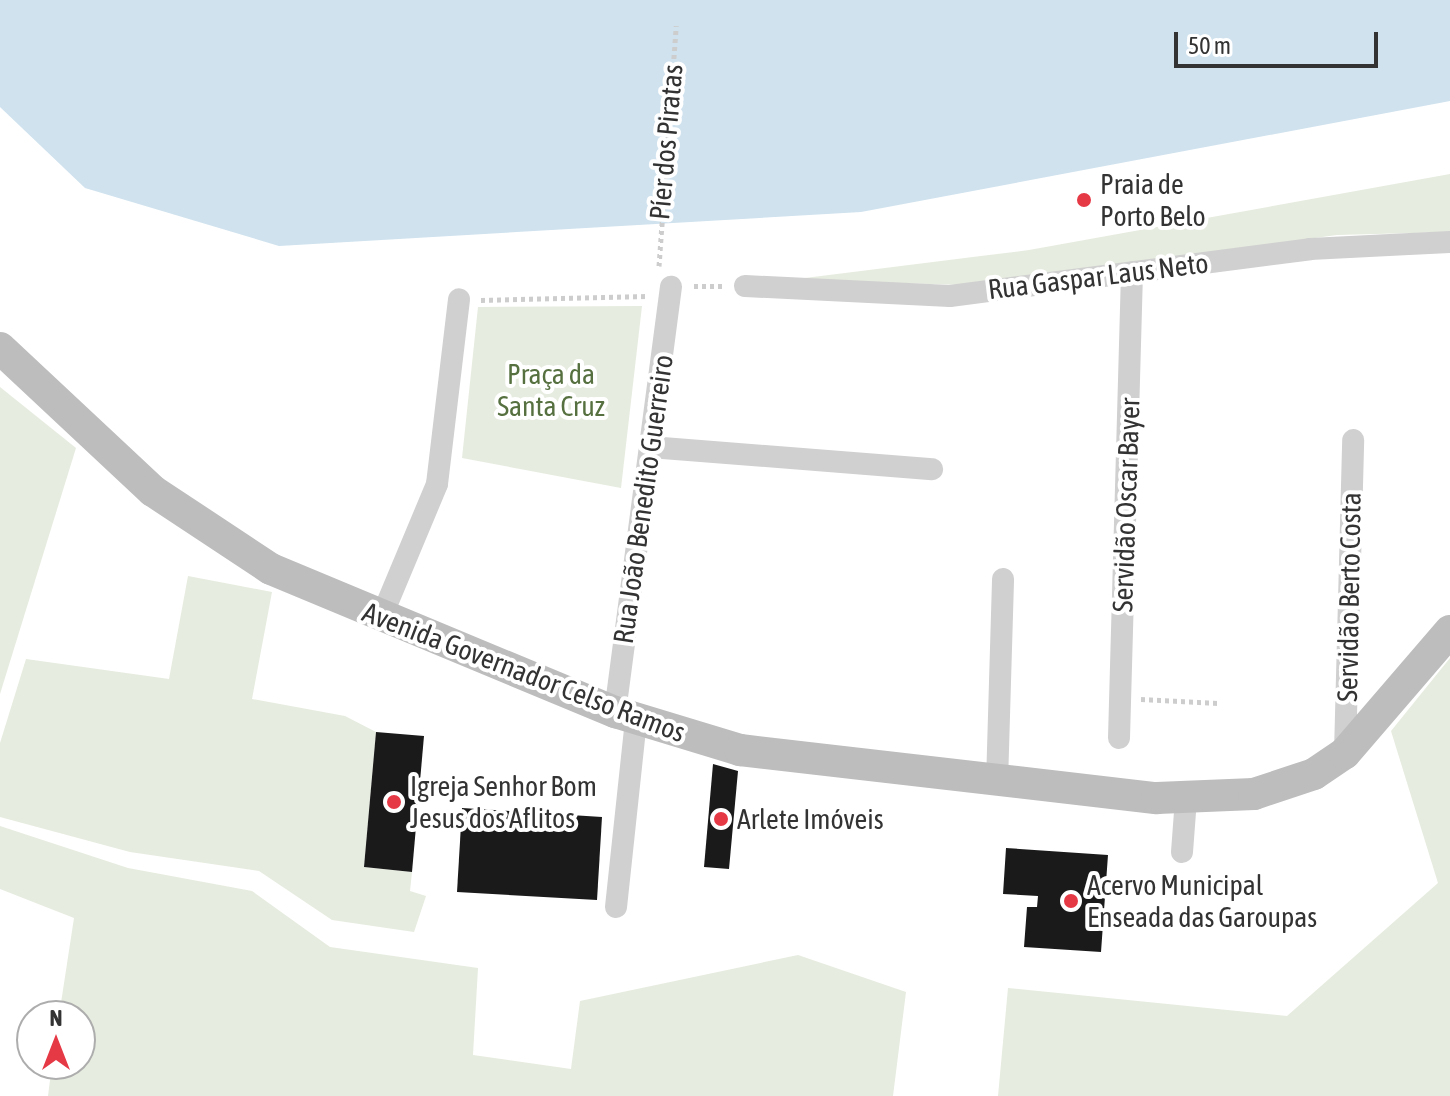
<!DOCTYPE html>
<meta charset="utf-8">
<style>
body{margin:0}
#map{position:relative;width:1450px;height:1096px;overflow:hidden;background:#fff;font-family:"Asap Condensed",sans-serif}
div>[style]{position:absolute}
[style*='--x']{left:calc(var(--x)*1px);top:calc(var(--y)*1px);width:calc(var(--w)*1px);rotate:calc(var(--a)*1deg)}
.green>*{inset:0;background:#e6ecdf}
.water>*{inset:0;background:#cfe2ee}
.building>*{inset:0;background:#1a1a1a}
.path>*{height:5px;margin-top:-2.5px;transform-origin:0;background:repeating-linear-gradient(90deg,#cdcdcd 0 4px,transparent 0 8px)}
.street>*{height:22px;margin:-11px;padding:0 11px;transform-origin:11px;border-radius:11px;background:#d0d0d0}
.secondary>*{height:32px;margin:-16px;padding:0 16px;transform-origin:16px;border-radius:16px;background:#bdbdbd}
.dots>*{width:22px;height:22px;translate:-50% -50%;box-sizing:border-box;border:4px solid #fff;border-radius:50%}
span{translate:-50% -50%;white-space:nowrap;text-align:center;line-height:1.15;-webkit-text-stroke:8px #fff;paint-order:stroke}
.street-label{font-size:28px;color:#333}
.poi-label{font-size:28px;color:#333}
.left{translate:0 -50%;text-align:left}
.park-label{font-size:28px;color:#56703f}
.north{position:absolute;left:16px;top:1000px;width:80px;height:80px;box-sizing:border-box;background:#fff;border:2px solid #adadad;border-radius:50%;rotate:0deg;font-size:22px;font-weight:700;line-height:32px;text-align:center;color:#333}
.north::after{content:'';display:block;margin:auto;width:28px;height:36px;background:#e63946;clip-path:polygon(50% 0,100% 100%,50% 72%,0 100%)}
.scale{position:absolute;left:1174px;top:32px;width:204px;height:36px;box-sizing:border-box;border:4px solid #333;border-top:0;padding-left:10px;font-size:24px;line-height:28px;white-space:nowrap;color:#333;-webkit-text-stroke:6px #fff;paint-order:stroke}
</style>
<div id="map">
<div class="green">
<div style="clip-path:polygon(1450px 174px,1450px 232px,1337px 235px,966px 285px,789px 280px,1029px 250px)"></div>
<div style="clip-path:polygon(642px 306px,621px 488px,462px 458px,478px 307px)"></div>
<div style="clip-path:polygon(0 387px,76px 448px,0 694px)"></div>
<div style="clip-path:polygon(188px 576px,272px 592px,252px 699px,345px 716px,376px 732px,364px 867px,412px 872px,410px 891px,426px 896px,414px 932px,332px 920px,259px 871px,130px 852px,0 817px,0 743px,26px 659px,169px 679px)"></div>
<div style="clip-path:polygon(1450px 658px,1450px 1096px,998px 1096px,1008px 988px,1287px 1016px,1438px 883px,1391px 731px)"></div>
<div style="clip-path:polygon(0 826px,128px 868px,252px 891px,330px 947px,478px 968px,473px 1055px,571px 1069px,580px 1001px,798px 955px,906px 992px,893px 1096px,48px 1096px,52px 1064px,80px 1064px,80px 1016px,59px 1016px,74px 918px,0 889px)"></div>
</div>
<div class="water">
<div style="clip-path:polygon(0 0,1450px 0,1450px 101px,861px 212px,279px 246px,85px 188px,0 107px)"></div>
</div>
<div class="building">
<div style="clip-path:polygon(376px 732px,424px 736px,412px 872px,364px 867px)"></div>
<div style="clip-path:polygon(713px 764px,738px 771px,729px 869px,704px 867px)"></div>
<div style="clip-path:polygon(462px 808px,602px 817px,597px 900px,457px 892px)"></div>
<div style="clip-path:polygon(1006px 848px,1108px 855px,1101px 952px,1024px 947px,1027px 907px,1037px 907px,1038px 896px,1003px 894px)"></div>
</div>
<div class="path">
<div style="--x:659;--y:266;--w:241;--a:-85.9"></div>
<div style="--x:694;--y:286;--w:30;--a:0"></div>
<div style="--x:481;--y:300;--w:166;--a:-1.4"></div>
<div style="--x:1141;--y:699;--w:77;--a:3"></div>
</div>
<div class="street">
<div style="--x:745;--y:286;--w:205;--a:2.8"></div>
<div style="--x:950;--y:296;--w:363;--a:-7.4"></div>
<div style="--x:1310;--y:249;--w:140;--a:-2.9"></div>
<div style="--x:650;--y:447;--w:283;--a:4.5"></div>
<div style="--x:381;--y:618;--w:145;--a:-67.3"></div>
<div style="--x:437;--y:484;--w:186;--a:-83.2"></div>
<div style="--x:615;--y:712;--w:429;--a:-82.5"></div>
<div style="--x:1119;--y:738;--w:466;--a:-88.4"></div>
<div style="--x:1345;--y:753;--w:313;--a:-88.5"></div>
<div style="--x:997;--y:783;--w:204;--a:-88.3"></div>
<div style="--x:1182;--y:852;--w:53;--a:-85.7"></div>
<div style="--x:616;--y:907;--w:188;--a:-83.9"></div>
</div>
<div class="secondary">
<div style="--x:0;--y:348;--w:209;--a:43.1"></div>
<div style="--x:153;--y:491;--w:141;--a:33.5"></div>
<div style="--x:271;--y:569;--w:373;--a:22.6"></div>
<div style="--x:615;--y:712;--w:131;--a:16.9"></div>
<div style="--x:740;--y:750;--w:420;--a:6.6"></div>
<div style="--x:1157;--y:798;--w:97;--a:-2.4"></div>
<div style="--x:1254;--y:794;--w:63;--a:-18.4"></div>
<div style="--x:1314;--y:774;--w:37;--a:-34"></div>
<div style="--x:1345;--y:753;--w:161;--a:-49.3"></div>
</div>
<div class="dots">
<div style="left:1084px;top:200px;background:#e63946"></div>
<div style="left:394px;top:802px;background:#e63946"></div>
<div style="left:721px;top:819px;background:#e63946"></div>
<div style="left:1071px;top:901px;background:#e63946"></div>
</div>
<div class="street-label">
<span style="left:666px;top:142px;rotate:-85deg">Píer dos Piratas</span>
<span style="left:1098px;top:276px;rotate:-7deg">Rua Gaspar Laus Neto</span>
<span style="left:643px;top:499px;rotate:-82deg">Rua João Benedito Guerreiro</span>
<span style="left:1126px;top:505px;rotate:-88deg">Servidão Oscar Bayer</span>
<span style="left:1349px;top:597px;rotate:-89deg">Servidão Berto Costa</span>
<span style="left:524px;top:672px;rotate:21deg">Avenida Governador Celso Ramos</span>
</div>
<div class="poi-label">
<span class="left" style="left:1100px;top:200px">Praia de<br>Porto Belo</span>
<span class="left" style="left:410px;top:802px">Igreja Senhor Bom<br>Jesus dos Aflitos</span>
<span class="left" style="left:737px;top:819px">Arlete Imóveis</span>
<span class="left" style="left:1087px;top:901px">Acervo Municipal<br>Enseada das Garoupas</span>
</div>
<div class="park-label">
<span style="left:551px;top:390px">Praça da<br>Santa Cruz</span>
</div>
<div class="north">N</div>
<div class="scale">50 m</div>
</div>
